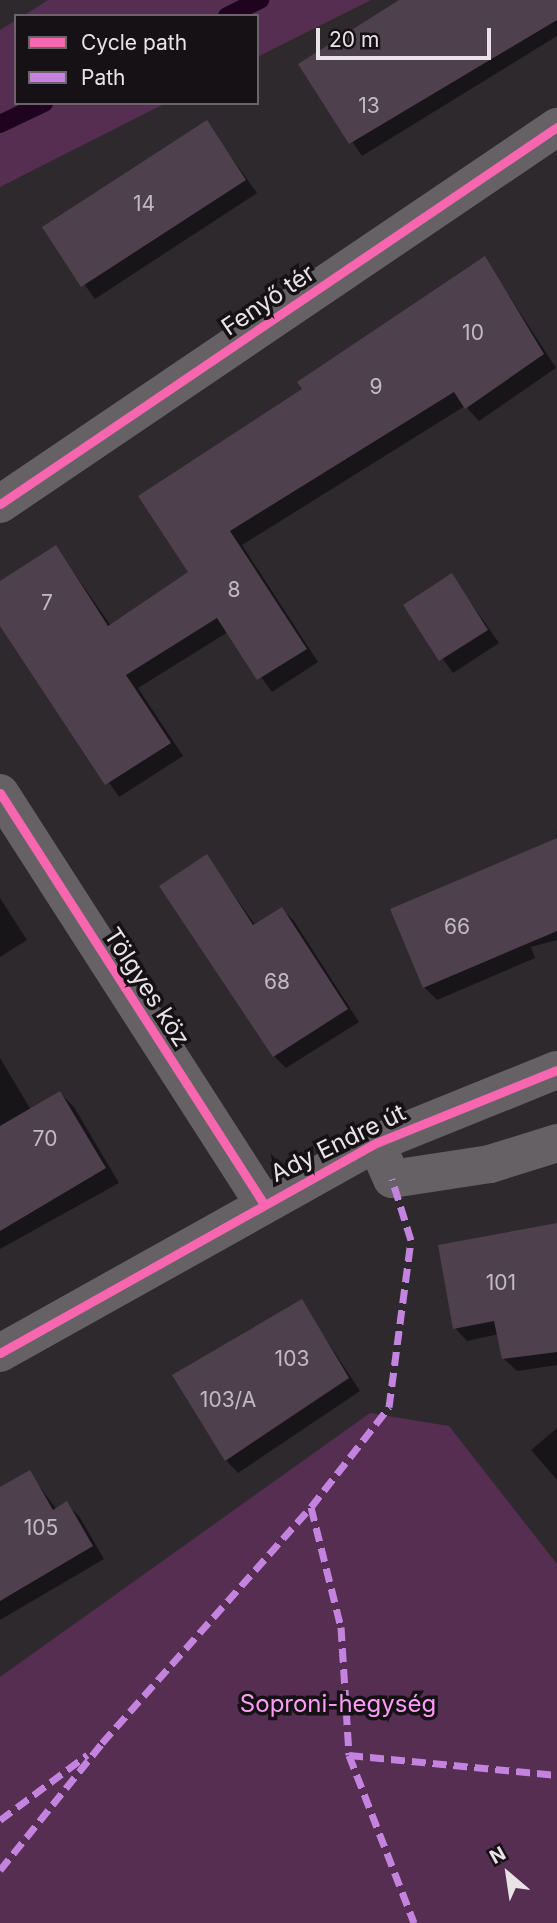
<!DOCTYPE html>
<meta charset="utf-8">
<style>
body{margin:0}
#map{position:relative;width:557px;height:1923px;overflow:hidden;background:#2d292d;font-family:Inter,sans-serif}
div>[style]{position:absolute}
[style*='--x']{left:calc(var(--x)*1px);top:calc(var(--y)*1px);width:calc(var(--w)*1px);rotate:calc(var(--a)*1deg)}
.green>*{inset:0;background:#552e52}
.shadow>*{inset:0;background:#0007}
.stream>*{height:18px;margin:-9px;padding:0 9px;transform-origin:9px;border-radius:9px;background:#20041f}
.building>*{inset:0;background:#4f404e}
.minor>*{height:38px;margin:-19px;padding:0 19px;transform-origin:19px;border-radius:19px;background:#656164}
.quiet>*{height:7px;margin-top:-3.5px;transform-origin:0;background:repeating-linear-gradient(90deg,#c483df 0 14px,transparent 0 21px)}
.cycleway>*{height:9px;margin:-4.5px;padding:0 4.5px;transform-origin:4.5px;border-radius:4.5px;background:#f766af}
span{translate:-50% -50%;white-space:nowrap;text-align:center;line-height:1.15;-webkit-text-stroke:7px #151115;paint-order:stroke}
.number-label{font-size:21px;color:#c2bac2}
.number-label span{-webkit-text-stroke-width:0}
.street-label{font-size:24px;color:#e9e3e8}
.park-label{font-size:24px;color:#fc9cf4}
.legend{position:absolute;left:14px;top:14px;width:245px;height:91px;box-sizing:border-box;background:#151115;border:2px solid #6a6569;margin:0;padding:9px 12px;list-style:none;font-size:21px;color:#e9e3e8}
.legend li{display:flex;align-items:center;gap:14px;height:35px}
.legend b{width:35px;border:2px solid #6a6569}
.north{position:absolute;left:473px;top:1839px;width:70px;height:70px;-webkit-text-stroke:5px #151115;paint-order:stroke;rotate:331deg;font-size:19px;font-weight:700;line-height:28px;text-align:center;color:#e9e3e8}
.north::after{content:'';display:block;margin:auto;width:24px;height:32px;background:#e9e3e8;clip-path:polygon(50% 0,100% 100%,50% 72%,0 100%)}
.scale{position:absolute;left:316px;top:28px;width:175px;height:32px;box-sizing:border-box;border:4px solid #e9e3e8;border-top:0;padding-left:9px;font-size:21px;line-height:24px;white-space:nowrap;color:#e9e3e8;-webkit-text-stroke:5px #151115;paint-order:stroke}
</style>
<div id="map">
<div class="green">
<div style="clip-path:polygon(48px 0,371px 0,257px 57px,257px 16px,23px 16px)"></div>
<div style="clip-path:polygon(16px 20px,16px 103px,166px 103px,0 187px,0 30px)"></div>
<div style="clip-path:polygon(370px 1413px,449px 1426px,557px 1564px,557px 1923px,0 1923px,0 1677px)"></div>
</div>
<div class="shadow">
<div style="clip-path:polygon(403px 0,557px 0,557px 36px,362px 156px,300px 65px)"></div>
<div style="clip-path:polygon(206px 122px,257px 193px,95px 299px,44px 228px)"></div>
<div style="clip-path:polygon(485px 259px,556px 368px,479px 421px,465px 406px,242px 545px,318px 662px,272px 692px,228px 632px,138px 688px,183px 756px,119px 797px,0 622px,0 583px,56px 547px,111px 626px,190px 573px,304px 389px)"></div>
<div style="clip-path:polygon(452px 576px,499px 643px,453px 673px,405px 606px)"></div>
<div style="clip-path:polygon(557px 829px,557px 940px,531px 947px,535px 958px,437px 1000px,424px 987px,556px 841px)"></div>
<div style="clip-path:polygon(207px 857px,256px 926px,282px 909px,294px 921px,359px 1022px,286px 1068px,274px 1056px)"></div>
<div style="clip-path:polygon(0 898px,27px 940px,0 957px)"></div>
<div style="clip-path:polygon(0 1058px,31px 1110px,60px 1093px,74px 1107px,119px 1183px,0 1249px)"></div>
<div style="clip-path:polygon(557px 1226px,557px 1365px,517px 1371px,504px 1359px,499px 1334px,467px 1341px,455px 1328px)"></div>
<div style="clip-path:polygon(301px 1301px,360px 1391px,238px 1473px,226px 1460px)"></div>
<div style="clip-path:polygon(557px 1428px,557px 1480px,531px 1450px)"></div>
<div style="clip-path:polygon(29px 1472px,57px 1510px,66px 1504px,79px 1516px,104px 1559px,0 1620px,0 1489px)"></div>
</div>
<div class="stream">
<div style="--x:227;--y:16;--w:37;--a:-26"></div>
<div style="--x:0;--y:124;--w:49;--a:-25.5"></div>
</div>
<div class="building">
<div style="clip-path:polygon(399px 0,557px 0,557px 20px,349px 144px,298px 64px)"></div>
<div style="clip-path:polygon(207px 120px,246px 180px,81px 287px,42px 227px)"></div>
<div style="clip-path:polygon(485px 256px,544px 354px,465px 409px,454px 392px,230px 531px,307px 649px,257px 680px,217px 618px,126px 675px,171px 743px,105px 785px,0 626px,0 581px,56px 545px,108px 626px,188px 572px,138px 496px,302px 389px,297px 382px)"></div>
<div style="clip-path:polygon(452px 573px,488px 630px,439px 661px,403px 605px)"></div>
<div style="clip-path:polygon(557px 838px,557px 931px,423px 988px,390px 909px)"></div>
<div style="clip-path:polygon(207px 854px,253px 925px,282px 907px,348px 1009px,273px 1057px,159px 886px)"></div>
<div style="clip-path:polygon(60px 1091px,106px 1168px,0 1231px,0 1126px)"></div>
<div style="clip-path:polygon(557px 1223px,557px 1352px,502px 1359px,494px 1321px,453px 1329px,438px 1245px)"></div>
<div style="clip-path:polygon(302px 1299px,349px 1378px,225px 1461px,172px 1375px)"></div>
<div style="clip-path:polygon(30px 1470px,53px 1510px,67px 1501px,93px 1546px,0 1601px,0 1487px)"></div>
</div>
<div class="minor">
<div style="--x:0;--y:504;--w:673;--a:-34.09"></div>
<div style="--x:0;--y:793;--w:486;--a:57.3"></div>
<div style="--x:376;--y:1143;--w:39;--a:66"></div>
<div style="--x:392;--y:1179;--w:99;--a:-8.7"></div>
<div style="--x:490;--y:1164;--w:70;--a:-17.4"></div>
<div style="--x:0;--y:1353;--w:431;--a:-29.2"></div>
<div style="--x:376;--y:1143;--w:195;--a:-22"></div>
</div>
<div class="quiet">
<div style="--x:311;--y:1507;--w:124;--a:76"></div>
<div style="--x:341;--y:1627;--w:128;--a:86.4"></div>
<div style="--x:349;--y:1755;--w:180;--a:68.8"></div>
<div style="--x:349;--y:1755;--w:209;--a:5.5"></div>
<div style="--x:0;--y:1820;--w:109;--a:-36.8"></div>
<div style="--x:0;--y:1870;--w:163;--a:-51.2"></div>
<div style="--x:102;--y:1743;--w:315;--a:-48.5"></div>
<div style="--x:311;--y:1507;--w:127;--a:-52"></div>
<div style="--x:389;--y:1407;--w:168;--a:-82.5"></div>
<div style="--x:411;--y:1240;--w:64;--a:-107.3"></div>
</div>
<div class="cycleway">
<div style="--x:0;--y:504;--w:673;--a:-34.09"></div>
<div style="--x:0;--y:793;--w:486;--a:57.3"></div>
<div style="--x:0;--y:1353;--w:431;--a:-29.2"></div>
<div style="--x:376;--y:1143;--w:195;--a:-22"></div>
</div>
<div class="number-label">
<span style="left:369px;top:106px">13</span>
<span style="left:144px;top:204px">14</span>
<span style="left:473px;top:333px">10</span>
<span style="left:376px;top:387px">9</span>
<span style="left:234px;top:590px">8</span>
<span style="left:47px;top:603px">7</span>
<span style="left:457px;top:927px">66</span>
<span style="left:277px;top:982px">68</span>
<span style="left:45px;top:1139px">70</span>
<span style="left:501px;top:1283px">101</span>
<span style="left:292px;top:1359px">103</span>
<span style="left:228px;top:1400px">103/A</span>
<span style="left:41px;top:1528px">105</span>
</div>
<div class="street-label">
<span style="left:268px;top:300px;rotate:-34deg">Fenyő tér</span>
<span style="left:147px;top:987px;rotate:57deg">Tölgyes köz</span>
<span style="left:338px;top:1143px;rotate:-26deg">Ady Endre út</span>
</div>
<div class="park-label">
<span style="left:338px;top:1704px">Soproni-hegység</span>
</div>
<ul class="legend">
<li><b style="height:9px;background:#f766af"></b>Cycle path</li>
<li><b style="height:9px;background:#c483df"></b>Path</li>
</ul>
<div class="north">N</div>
<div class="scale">20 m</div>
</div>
